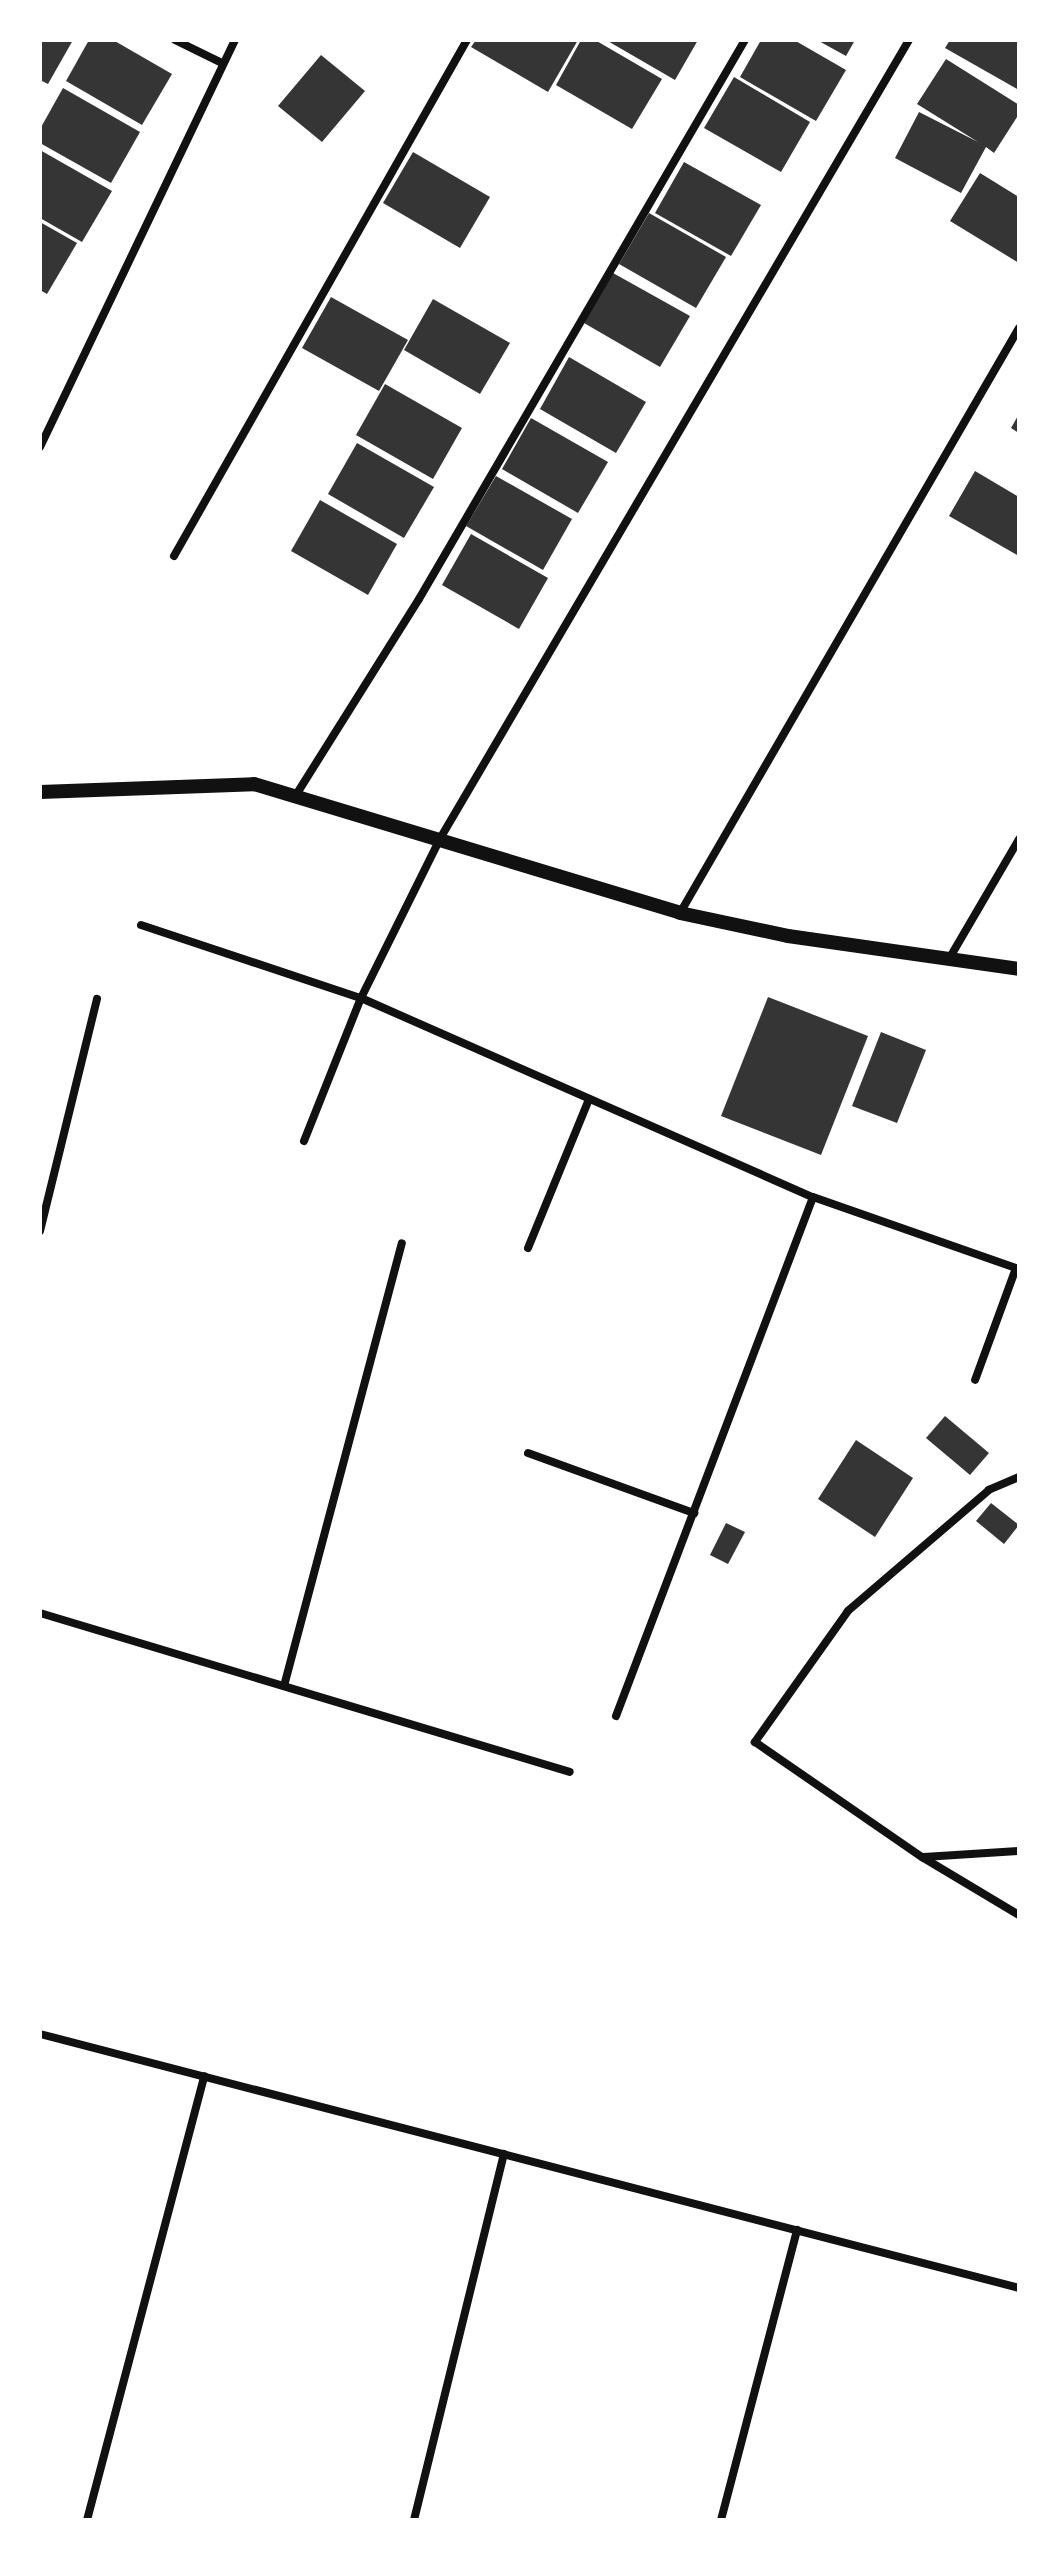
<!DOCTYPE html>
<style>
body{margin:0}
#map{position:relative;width:1059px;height:2560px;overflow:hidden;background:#fff;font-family:"DejaVu Sans",sans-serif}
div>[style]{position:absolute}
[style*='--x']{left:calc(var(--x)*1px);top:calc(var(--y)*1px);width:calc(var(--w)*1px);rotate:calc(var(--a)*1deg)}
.building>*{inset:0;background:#353535}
.minor>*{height:8px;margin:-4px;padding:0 4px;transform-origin:4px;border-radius:4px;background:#111}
.tertiary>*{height:14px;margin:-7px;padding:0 7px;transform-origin:7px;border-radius:7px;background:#111}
span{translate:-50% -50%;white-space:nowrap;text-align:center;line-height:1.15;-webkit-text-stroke:6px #fff;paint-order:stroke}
.frame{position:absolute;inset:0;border:42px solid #fff;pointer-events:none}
</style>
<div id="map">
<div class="building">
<div style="clip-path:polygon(40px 40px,73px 40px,48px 84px,40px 80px)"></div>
<div style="clip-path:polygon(89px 40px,113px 40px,172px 74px,142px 125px,66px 81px)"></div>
<div style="clip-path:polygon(476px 40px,578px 40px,548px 92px,471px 47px)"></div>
<div style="clip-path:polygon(581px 40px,595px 40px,662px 79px,632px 129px,556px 85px)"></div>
<div style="clip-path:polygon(606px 40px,698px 40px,675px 80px)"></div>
<div style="clip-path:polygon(761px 40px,794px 40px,846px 70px,816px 121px,740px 77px)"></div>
<div style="clip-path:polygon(817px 40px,855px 40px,846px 56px)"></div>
<div style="clip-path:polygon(950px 40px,1019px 40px,1019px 90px,945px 48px)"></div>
<div style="clip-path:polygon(321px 55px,365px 91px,322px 142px,278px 106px)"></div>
<div style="clip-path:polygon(946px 59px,1019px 105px,1019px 114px,994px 153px,986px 147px,961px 193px,895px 158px,919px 112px,978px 142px,917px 104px)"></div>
<div style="clip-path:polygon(734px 77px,810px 122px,781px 172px,704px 128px)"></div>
<div style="clip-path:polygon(63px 88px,140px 132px,111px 183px,40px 143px,40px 129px)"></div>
<div style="clip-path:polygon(40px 150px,112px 191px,82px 242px,40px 218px)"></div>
<div style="clip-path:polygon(413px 152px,490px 197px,460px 248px,383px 203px)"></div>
<div style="clip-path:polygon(684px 162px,761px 205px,731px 256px,655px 213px)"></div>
<div style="clip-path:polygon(980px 173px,1019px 197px,1019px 263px,950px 221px)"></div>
<div style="clip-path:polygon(649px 213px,726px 257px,696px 308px,619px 264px)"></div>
<div style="clip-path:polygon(40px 222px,77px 243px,47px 294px,40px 290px)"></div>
<div style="clip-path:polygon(613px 273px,690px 316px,660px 367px,584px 323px)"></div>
<div style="clip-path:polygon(331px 297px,408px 340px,379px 391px,302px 348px)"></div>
<div style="clip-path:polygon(433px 299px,510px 343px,480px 394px,404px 350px)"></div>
<div style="clip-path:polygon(569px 357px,646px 402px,616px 453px,540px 409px)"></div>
<div style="clip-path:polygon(385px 384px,462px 428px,433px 479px,356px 435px)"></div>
<div style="clip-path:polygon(1019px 414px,1019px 433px,1011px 428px)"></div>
<div style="clip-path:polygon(531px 418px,608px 462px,578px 513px,502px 469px)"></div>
<div style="clip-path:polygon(357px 443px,434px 487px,404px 538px,328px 494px)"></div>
<div style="clip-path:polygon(975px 471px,1019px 497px,1019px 556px,949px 516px)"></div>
<div style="clip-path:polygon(496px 476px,572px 519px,543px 570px,466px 526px)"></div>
<div style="clip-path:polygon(320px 500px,397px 544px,368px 595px,291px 551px)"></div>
<div style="clip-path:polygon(471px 534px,548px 578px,519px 629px,442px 585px)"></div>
<div style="clip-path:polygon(768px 997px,868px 1036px,821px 1155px,721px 1116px)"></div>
<div style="clip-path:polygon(881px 1032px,926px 1050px,897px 1123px,852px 1106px)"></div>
<div style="clip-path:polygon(945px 1416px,989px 1453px,970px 1475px,926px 1438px)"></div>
<div style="clip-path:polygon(856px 1440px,913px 1478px,875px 1537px,818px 1499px)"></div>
<div style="clip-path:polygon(991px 1503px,1019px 1525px,1004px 1544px,976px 1521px)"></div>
<div style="clip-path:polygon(726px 1523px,745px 1532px,728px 1564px,710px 1555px)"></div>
</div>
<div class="minor">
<div style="--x:175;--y:40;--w:52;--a:26.1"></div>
<div style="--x:40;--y:447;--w:451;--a:-64.4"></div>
<div style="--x:174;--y:556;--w:593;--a:-60.41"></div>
<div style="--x:296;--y:795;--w:231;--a:-57.9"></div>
<div style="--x:419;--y:599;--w:647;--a:-59.75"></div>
<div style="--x:680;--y:913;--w:676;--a:-59.91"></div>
<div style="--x:141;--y:925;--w:232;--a:18.4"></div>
<div style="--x:361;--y:998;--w:494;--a:23.8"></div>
<div style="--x:813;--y:1197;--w:215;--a:19.3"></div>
<div style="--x:1016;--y:1268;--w:119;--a:110.1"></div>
<div style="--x:949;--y:959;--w:139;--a:-59.7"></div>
<div style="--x:304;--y:1141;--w:154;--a:-68.3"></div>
<div style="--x:361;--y:998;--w:180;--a:-63.6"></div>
<div style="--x:441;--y:837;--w:924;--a:-59.58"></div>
<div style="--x:40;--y:1231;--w:239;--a:-76.2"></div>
<div style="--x:528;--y:1248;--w:161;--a:-67.7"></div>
<div style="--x:528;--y:1453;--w:177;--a:19.9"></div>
<div style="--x:1019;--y:1477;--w:33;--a:157"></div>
<div style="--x:989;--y:1490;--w:186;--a:139.4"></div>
<div style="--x:848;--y:1611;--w:161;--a:125.4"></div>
<div style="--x:755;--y:1742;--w:203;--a:34.6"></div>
<div style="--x:922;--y:1857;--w:113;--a:30.9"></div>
<div style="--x:40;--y:1613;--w:553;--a:16.7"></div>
<div style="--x:284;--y:1686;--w:458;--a:-75.1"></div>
<div style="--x:616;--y:1716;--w:555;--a:-69.21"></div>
<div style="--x:924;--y:1857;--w:95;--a:-3.6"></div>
<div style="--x:40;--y:2034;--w:1011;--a:14.54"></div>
<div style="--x:87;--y:2520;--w:459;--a:-75.2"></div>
<div style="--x:414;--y:2520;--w:377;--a:-76.2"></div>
<div style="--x:721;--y:2520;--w:300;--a:-75.3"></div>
</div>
<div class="tertiary">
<div style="--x:40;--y:792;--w:214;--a:-2.1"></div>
<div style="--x:254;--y:784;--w:445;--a:16.8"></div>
<div style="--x:680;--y:913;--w:110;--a:12"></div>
<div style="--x:788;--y:936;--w:233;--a:8.1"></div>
</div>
<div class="frame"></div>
</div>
